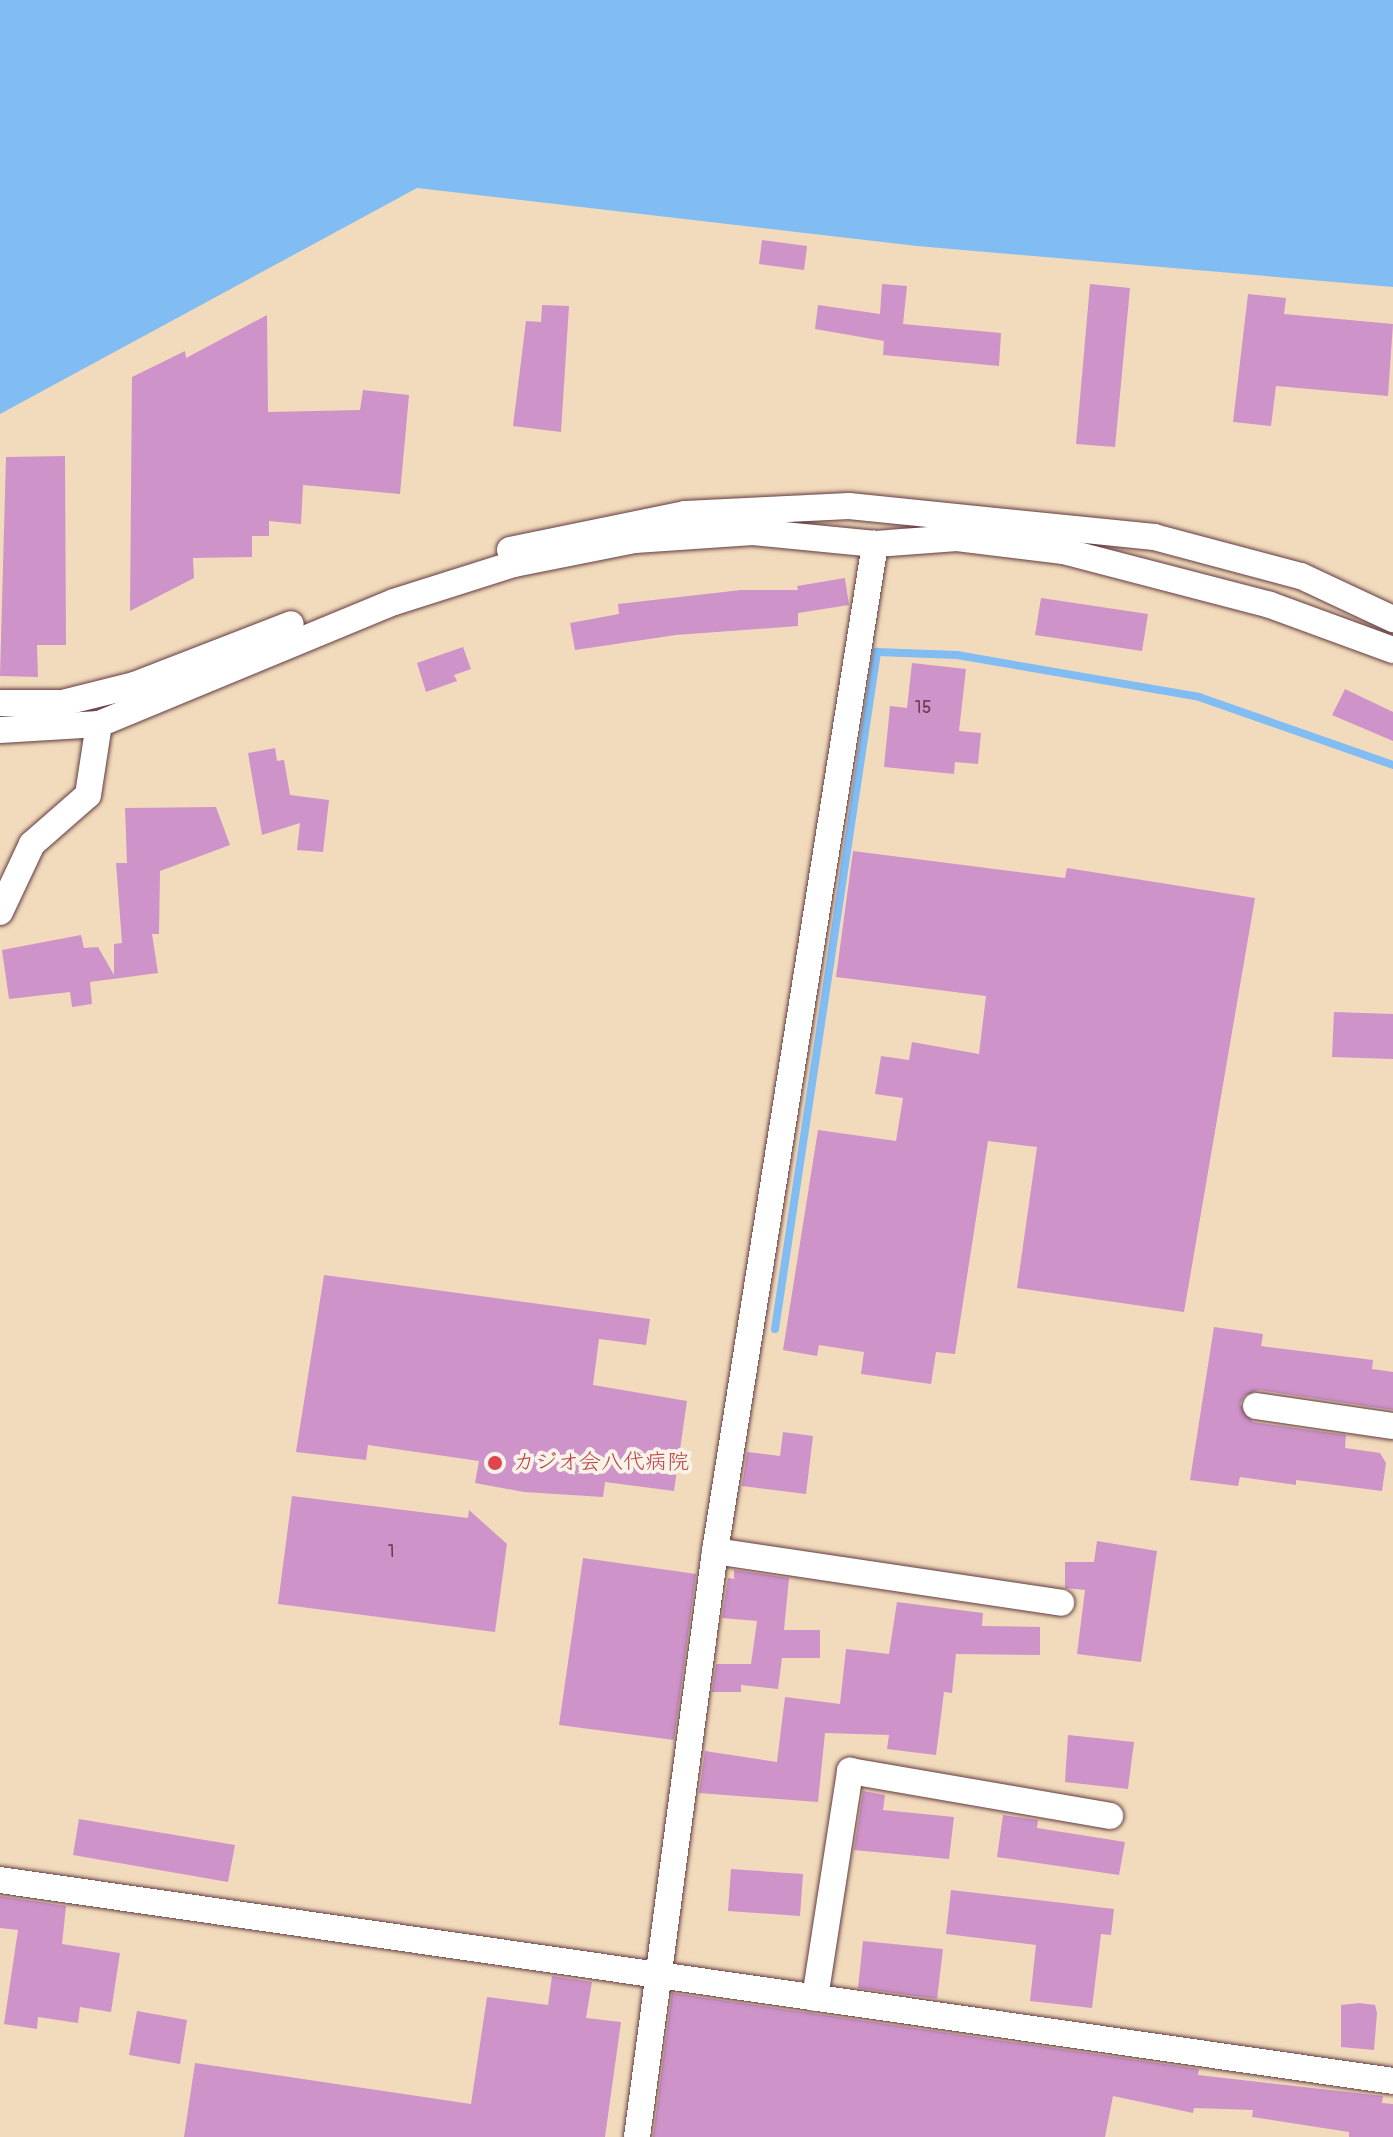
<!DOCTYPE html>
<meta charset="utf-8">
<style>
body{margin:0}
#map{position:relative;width:1393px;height:2137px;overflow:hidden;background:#f2dbbc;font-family:Pangolin,"Klee One",sans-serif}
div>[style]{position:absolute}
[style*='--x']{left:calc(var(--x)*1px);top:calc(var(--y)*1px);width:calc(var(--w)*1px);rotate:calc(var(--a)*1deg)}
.water>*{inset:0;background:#81bdf3}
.stream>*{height:8px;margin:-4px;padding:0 4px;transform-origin:4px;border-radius:4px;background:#81bdf3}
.building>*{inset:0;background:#ce93c9}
.roads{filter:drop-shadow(0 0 2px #633b41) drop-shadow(0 0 2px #633b41)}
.minor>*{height:26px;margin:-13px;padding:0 13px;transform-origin:13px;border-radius:13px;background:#fff}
.dots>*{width:22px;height:22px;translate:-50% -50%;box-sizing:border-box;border:4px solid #f7f3e8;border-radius:50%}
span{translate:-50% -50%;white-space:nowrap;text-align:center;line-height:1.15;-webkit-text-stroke:8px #f7f3e8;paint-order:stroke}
.number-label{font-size:18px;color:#6b3c52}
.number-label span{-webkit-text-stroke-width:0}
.health-label{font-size:22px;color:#be3a42}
.left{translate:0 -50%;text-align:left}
</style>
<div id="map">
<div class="water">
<div style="clip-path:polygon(0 0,1393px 0,1393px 287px,917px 246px,417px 188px,0 414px)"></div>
</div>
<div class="stream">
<div style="--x:775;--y:1329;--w:685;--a:-81.43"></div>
<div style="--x:877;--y:652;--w:80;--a:2.1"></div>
<div style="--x:957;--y:655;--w:246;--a:9.8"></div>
<div style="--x:1199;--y:697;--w:206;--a:19.3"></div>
</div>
<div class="building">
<div style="clip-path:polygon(762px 240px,807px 246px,804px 270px,759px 264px)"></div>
<div style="clip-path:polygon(882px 284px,907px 286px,903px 324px,1001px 333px,999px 366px,883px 355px,884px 341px,815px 329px,818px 305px,880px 314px)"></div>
<div style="clip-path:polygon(1090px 284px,1130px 288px,1115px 447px,1076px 444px)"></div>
<div style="clip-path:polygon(1248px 294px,1286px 298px,1284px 314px,1393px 324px,1388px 396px,1276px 386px,1271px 426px,1233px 422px)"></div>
<div style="clip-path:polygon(542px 305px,569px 306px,561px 432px,513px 426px,526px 321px,541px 322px)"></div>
<div style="clip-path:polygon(267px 315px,268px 412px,360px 410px,363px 390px,409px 395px,400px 494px,303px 485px,301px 524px,269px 521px,269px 536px,252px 536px,252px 557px,193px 558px,194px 578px,130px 611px,132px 377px,185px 351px,186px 358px)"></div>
<div style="clip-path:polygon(65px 456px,66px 645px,37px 645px,38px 677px,0 676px,6px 457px)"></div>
<div style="clip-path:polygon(845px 578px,849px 605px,798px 613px,798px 626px,676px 635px,575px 650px,570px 623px,619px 614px,618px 604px,741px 590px,798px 590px,797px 586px)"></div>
<div style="clip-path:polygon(1041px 598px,1148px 614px,1142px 651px,1035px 635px)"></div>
<div style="clip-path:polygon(463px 647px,471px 669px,454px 675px,457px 681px,426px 692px,417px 663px)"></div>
<div style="clip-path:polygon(912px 663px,966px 669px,959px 731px,981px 733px,978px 764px,955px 762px,954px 774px,884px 767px,890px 706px,907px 708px)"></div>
<div style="clip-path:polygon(1345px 689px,1393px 712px,1393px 741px,1332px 715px)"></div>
<div style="clip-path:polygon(275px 748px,277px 761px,284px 760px,290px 795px,329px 800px,323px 852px,297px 850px,300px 823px,262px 835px,248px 753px)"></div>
<div style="clip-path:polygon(216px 807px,230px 845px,160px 871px,159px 934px,152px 934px,158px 973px,90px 982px,92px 1004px,72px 1007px,70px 992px,9px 999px,2px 950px,81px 935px,84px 948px,98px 947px,114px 975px,114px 944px,122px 943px,116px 863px,127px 863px,125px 808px)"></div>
<div style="clip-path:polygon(853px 851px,1065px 878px,1067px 868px,1255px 898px,1184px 1312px,1017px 1288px,1037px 1147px,988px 1141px,955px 1354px,936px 1352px,931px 1384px,861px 1374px,864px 1352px,819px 1345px,817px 1356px,783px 1350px,818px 1130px,896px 1141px,903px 1098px,875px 1094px,881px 1056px,909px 1060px,912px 1042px,979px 1054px,986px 996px,836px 977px)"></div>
<div style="clip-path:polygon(1334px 1012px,1393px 1014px,1393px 1059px,1332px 1057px)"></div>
<div style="clip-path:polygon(324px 1275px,650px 1319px,646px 1345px,599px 1339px,593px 1385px,687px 1401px,674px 1491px,605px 1482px,603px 1497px,524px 1492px,475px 1483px,479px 1461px,368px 1445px,366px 1460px,296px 1452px)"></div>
<div style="clip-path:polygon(1214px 1327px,1263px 1334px,1261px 1346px,1373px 1360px,1372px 1369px,1393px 1372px,1393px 1410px,1258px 1390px,1244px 1396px,1240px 1404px,1253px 1422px,1346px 1435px,1345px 1448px,1380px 1453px,1386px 1463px,1382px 1491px,1296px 1480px,1296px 1485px,1240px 1477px,1238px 1486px,1190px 1480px)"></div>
<div style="clip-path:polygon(783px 1432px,813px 1436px,806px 1494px,742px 1486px,747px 1452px,780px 1456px)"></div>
<div style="clip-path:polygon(292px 1496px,468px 1518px,469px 1510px,507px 1544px,495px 1632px,278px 1604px)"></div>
<div style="clip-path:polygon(1097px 1541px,1157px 1551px,1141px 1662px,1077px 1654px,1085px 1590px,1065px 1588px,1065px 1562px,1094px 1562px)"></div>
<div style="clip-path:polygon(583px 1558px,696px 1574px,674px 1740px,559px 1725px)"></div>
<div style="clip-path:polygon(734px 1570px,789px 1578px,784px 1630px,820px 1630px,820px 1658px,782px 1658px,778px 1689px,741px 1685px,741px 1692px,712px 1692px,716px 1664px,751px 1664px,757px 1621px,722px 1618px,728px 1578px,734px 1579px)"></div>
<div style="clip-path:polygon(897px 1602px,983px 1613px,982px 1626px,1040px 1627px,1040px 1655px,956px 1654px,952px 1693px,944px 1692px,936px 1755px,887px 1749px,889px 1735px,825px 1733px,818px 1802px,699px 1793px,705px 1751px,777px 1762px,785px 1697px,840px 1704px,846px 1649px,889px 1654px)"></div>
<div style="clip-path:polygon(1068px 1735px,1134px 1742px,1128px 1789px,1065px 1782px)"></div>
<div style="clip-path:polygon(863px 1791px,885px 1795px,883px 1810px,954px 1817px,949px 1859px,854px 1850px)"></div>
<div style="clip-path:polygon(1003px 1815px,1038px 1820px,1037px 1828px,1125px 1842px,1119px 1875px,997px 1857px)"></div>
<div style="clip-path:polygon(79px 1819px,235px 1845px,228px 1882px,73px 1855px)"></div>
<div style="clip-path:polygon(731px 1869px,803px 1874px,800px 1916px,728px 1911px)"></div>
<div style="clip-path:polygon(951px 1890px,1114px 1909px,1111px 1935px,1101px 1934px,1092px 2008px,1030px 2001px,1036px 1945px,946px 1934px)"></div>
<div style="clip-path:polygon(0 1896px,66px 1906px,62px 1944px,120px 1953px,111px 2012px,80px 2007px,78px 2023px,38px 2017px,37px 2029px,4px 2024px,18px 1930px,0 1928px)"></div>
<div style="clip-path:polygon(863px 1941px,943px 1949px,937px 1999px,858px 1988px)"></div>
<div style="clip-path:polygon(552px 1976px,592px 1982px,586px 2018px,621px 2022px,605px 2137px,184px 2137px,195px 2063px,471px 2104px,487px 1997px,548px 2005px)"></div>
<div style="clip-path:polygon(672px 1993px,1199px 2069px,1198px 2075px,1383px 2096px,1382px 2103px,1393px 2104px,1393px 2137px,1349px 2137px,1349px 2132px,1252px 2117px,1253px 2110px,1194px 2108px,1193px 2113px,1113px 2096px,1105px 2137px,653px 2137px)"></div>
<div style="clip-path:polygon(1359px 2003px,1375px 2005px,1377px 2013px,1374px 2050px,1341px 2047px,1341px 2005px)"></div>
<div style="clip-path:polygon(137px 2011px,187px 2020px,180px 2064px,129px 2055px)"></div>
</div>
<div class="roads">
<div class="minor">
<div style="--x:510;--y:550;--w:179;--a:-11.6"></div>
<div style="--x:685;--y:514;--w:164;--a:-2.8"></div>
<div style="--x:849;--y:506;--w:307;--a:5.8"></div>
<div style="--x:1154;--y:537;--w:152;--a:14.9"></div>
<div style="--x:1301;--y:576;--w:102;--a:25.1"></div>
<div style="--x:0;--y:703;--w:62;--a:0"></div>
<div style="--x:62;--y:703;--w:74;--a:-14"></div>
<div style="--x:134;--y:685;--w:168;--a:-21.2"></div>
<div style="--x:0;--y:730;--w:99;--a:-3.5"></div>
<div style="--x:99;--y:724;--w:319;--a:-22.5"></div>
<div style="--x:394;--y:602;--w:126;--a:-17.6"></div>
<div style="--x:514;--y:564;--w:123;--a:-11.2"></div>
<div style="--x:635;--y:540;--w:118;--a:-3.9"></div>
<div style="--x:753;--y:532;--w:123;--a:5.6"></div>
<div style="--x:875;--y:544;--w:82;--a:-4.2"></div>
<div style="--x:957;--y:538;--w:107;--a:7"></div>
<div style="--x:1063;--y:551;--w:214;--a:14.6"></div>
<div style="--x:1270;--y:605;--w:131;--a:20.1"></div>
<div style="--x:0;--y:912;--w:75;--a:-64.8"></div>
<div style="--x:32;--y:844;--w:74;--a:-41.2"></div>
<div style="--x:88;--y:795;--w:72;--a:-81.2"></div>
<div style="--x:1256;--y:1406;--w:138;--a:8.3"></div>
<div style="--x:715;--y:1551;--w:350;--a:8.5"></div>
<div style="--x:0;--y:1880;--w:1407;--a:8.21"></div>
<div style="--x:815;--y:1998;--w:230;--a:-81.2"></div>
<div style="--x:850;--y:1771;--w:264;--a:9.8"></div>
<div style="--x:637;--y:2137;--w:591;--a:-82.42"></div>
<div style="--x:715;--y:1551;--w:1020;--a:-80.97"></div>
</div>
</div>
<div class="dots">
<div style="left:495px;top:1463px;background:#e0444e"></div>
</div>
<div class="number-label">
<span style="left:923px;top:708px">15</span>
<span style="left:391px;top:1552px">1</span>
</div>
<div class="health-label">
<span class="left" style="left:513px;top:1463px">カジオ会八代病院</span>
</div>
</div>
